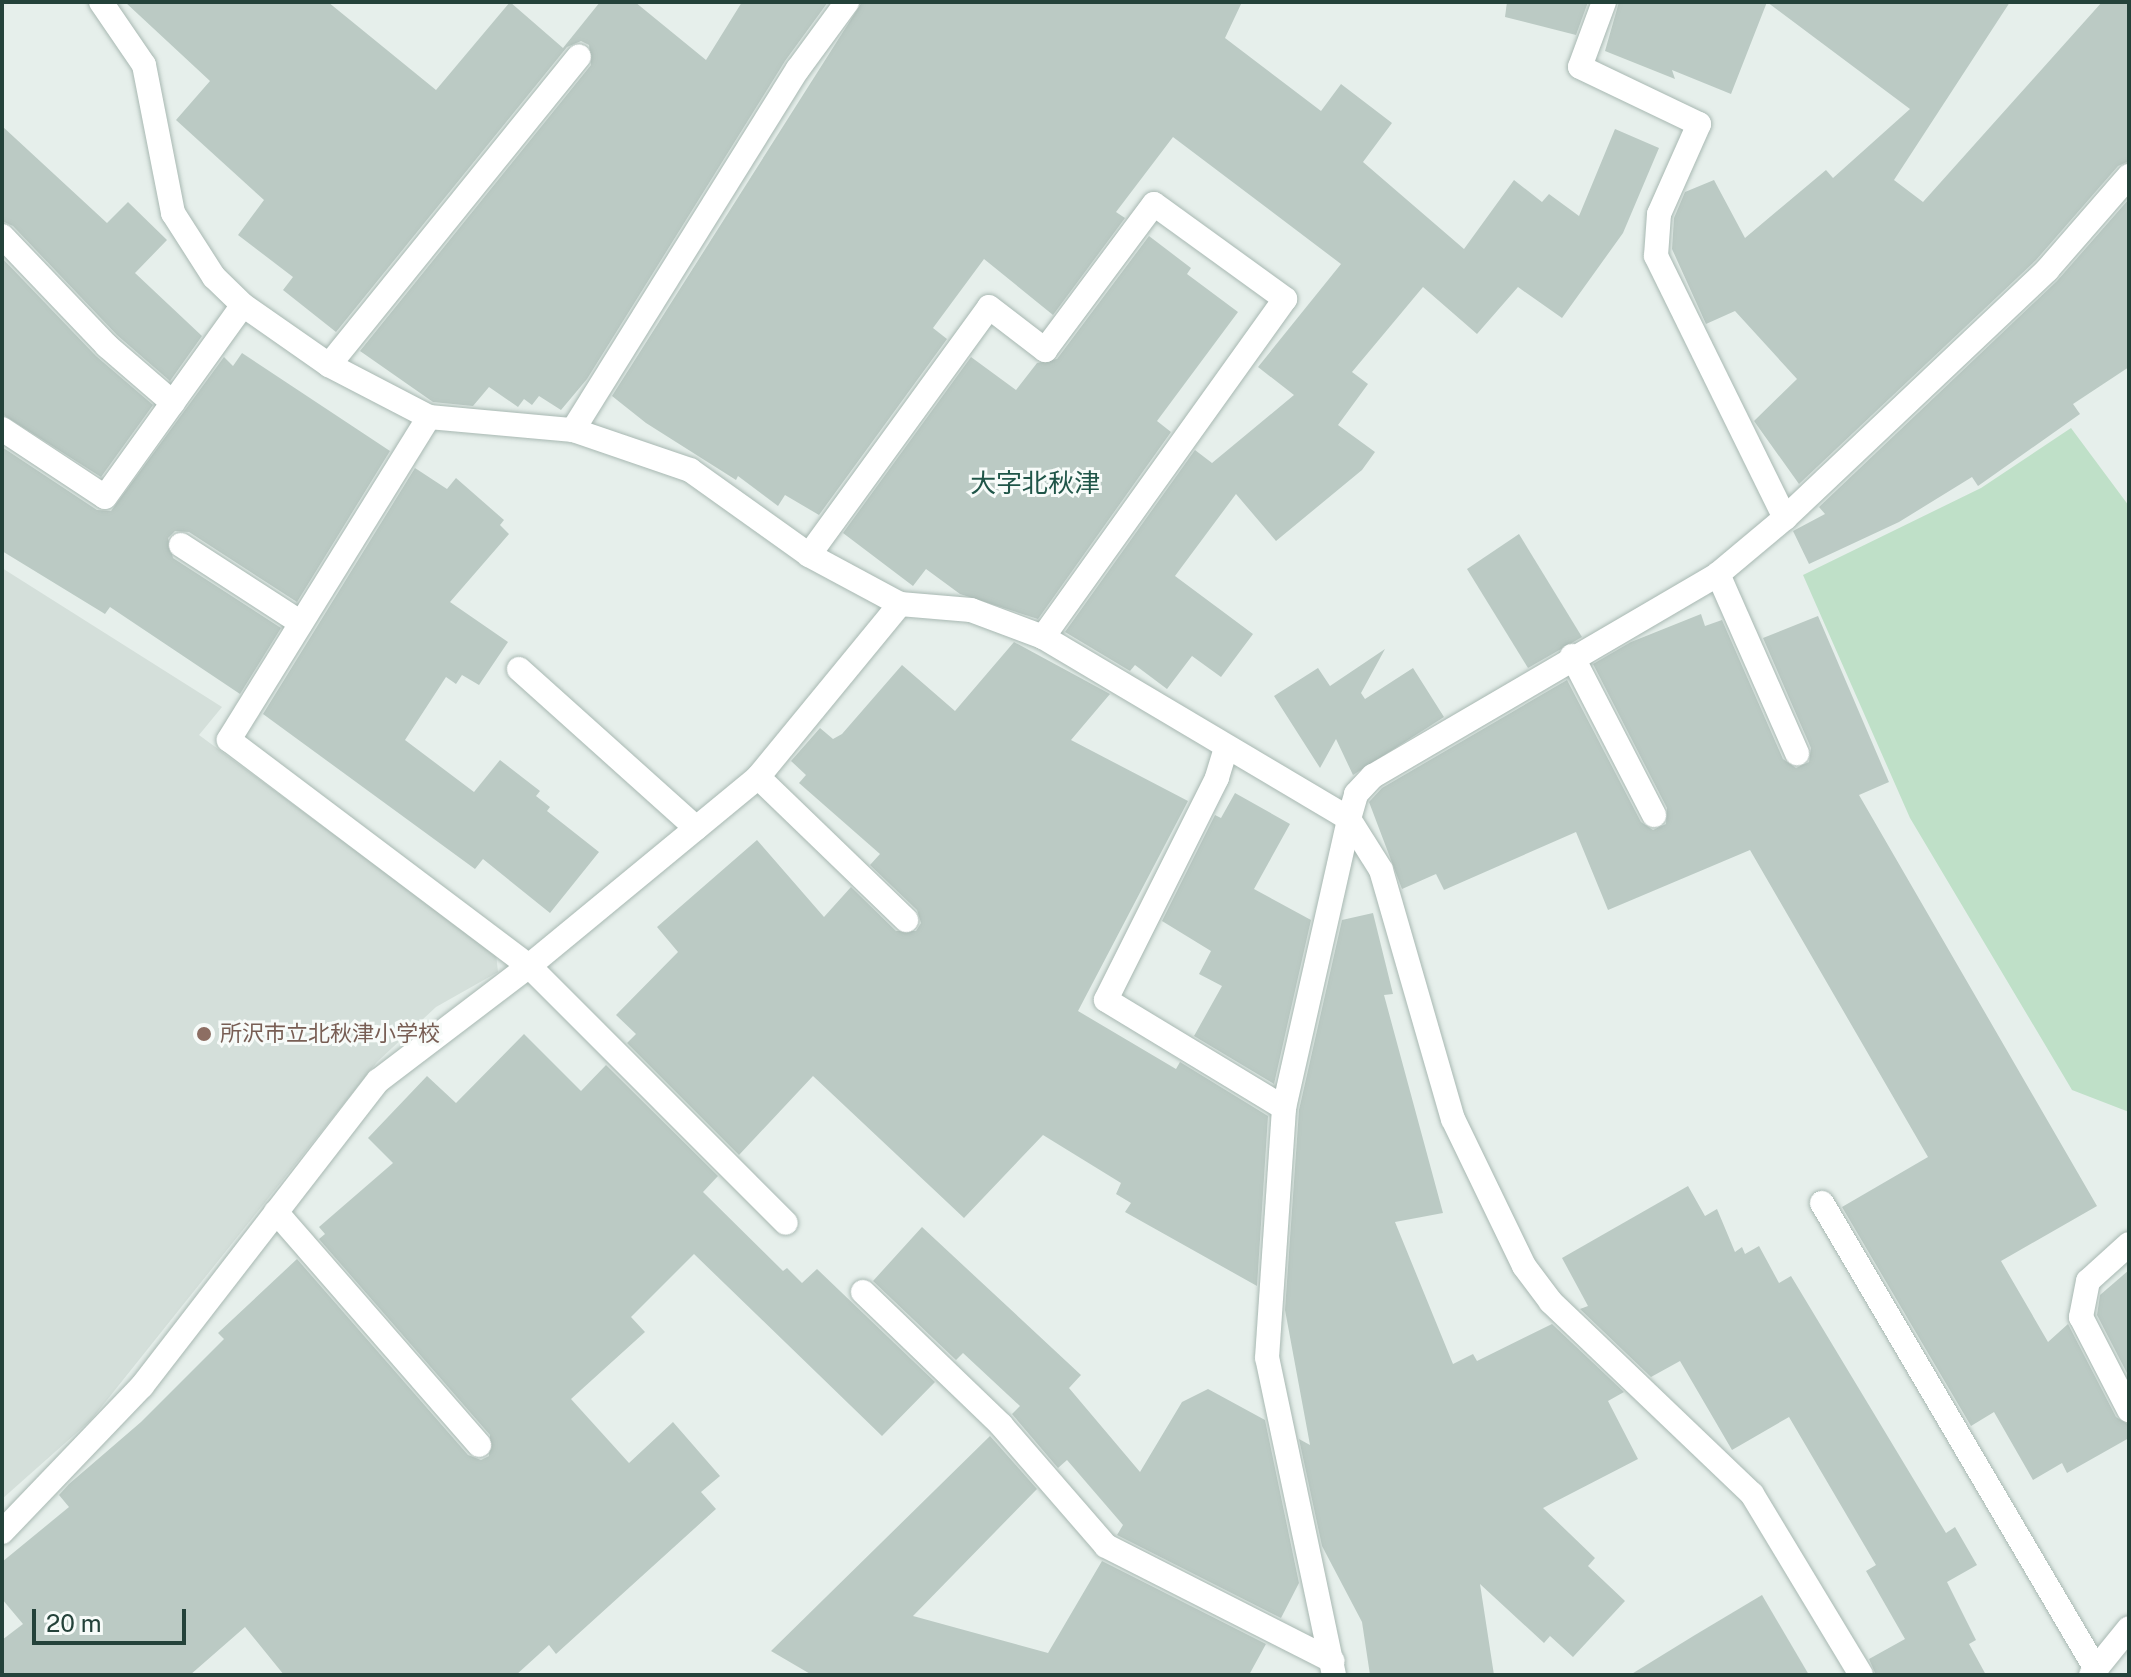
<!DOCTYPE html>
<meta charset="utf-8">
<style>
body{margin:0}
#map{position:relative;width:2131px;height:1677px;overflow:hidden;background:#e6efeb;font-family:"Public Sans","Noto Sans JP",sans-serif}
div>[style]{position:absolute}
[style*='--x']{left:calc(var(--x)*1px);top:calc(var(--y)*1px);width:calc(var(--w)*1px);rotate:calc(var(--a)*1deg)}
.built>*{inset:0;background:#d4dfda}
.green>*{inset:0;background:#bfe0c8}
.building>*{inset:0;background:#bbcac4}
.roads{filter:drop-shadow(0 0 2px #a8b8b2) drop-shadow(0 0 2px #a8b8b2)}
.service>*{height:24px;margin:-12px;padding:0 12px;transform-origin:12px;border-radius:12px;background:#fff}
.minor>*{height:24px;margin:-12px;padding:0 12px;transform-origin:12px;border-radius:12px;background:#fff}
.tertiary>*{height:24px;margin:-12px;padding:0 12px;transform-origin:12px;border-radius:12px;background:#fff}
.dots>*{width:22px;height:22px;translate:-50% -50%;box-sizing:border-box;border:4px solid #f7fbf9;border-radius:50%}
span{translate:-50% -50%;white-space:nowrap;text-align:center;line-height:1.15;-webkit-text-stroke:6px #f7fbf9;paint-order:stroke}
.education-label{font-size:22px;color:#785e54}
.left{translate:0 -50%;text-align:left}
.quarter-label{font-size:26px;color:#1f5548}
.frame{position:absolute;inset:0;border:4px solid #24423a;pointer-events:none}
.scale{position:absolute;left:32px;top:1609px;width:154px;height:36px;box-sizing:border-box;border:4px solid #24423a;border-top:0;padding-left:10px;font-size:24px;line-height:28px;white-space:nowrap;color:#24423a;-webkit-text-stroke:6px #f7fbf9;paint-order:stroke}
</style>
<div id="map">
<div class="built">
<div style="clip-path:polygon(2px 568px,222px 707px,199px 735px,496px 954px,498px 972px,436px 1007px,377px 1062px,91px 1420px,2px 1499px)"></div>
</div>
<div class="green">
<div style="clip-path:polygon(2071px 428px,2129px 506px,2129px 1112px,2072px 1090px,1910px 818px,1803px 575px,1981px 488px)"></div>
</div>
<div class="building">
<div style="clip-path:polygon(125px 2px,328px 2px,436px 90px,510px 2px,563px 48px,600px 2px,635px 2px,706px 60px,742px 2px,828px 2px,785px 61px,587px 379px,561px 410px,539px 396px,532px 405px,524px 399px,518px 407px,489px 387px,473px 406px,433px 402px,360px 351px,591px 65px,589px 45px,581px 41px,567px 47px,336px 332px,283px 290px,293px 277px,238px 235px,264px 200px,176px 120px,210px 81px)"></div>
<div style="clip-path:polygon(862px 2px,1242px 2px,1225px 38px,1321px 111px,1341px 84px,1392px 123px,1363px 162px,1464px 249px,1514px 180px,1542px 202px,1549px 194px,1579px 216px,1615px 129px,1659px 148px,1623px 233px,1562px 318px,1518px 287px,1477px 334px,1423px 287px,1352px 372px,1368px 384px,1338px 425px,1375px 452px,1362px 470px,1276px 541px,1236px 494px,1175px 576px,1253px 634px,1221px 677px,1192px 656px,1167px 689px,1135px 665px,1130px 671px,1065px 632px,1195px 450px,1212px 463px,1294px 395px,1258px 367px,1341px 264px,1173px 137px,1116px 212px,1125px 218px,1053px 315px,984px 259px,933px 328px,947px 339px,819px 515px,785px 495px,778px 506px,738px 476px,736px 480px,646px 423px,612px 396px)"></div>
<div style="clip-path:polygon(1507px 2px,1588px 2px,1576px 35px,1505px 17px)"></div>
<div style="clip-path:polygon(1619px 2px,2010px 2px,1894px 180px,1923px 202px,2102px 2px,2129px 2px,2129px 161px,2118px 166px,2036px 260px,1799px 484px,1754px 421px,1797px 379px,1735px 311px,1706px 324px,1672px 249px,1674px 218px,1685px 192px,1714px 180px,1745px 238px,1826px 170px,1833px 178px,1910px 109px,1767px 2px,1731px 94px,1672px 70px,1675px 79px,1605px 51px)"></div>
<div style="clip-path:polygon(2px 126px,107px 223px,128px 202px,167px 240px,135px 273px,202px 336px,170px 381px,117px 335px,13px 226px,2px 221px)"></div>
<div style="clip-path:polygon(2129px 199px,2129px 367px,2073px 404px,2080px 414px,1978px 486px,1972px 477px,1899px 522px,1809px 564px,1793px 531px,1825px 514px,1819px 507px,2057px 281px)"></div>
<div style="clip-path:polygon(1149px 236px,1191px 268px,1187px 274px,1238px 312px,1157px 421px,1171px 432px,1038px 619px,960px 594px,926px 569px,913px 586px,843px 533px,971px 357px,1016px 390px,1037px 363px,1057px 359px)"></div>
<div style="clip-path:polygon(2px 258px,96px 356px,153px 405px,101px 477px,2px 414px)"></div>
<div style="clip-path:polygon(242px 353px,390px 451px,297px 602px,189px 532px,175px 531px,168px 538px,173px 558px,281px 628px,240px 694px,110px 607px,105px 614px,2px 551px,2px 447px,97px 510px,111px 511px,224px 357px,233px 366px)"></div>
<div style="clip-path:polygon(415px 468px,447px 489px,456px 478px,504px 520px,500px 525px,509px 534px,450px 602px,508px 642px,479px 685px,462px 675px,456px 684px,446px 677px,405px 740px,474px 792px,500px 760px,540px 791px,536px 796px,550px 807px,547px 811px,599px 852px,550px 913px,483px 859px,475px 869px,263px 714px)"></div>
<div style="clip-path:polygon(1519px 534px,1582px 637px,1528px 668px,1467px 569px)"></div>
<div style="clip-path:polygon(1701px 614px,1705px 626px,1722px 620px,1783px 759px,1796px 768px,1809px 762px,1811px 748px,1763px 638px,1818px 616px,1889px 782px,1859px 795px,2097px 1206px,2001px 1261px,2048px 1342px,2068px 1324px,2116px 1417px,2129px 1425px,2129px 1438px,2067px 1473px,2062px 1463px,2033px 1480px,1994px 1412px,1971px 1426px,1842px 1207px,1928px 1157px,1750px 850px,1608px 910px,1576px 832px,1444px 890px,1436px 874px,1402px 889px,1369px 802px,1382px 788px,1567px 680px,1641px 822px,1653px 830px,1666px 824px,1667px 808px,1593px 664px,1631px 642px)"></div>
<div style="clip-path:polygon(1014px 642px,1110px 694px,1071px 740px,1188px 801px,1078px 1011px,1176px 1069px,1180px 1062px,1268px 1116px,1257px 1286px,1125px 1212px,1131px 1203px,1116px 1194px,1121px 1183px,1043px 1135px,964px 1218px,813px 1076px,739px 1155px,627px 1043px,636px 1034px,616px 1015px,678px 952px,657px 927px,757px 840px,824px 917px,851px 887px,896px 931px,916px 931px,921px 923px,917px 910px,870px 865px,880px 854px,799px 783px,806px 775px,791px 761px,820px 728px,833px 739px,842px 734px,902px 665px,955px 711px)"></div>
<div style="clip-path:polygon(1385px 649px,1361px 693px,1365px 699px,1413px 668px,1444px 717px,1353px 775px,1336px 739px,1320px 768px,1274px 696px,1318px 668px,1330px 686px)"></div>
<div style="clip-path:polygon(1235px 793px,1290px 824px,1254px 889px,1311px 920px,1274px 1084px,1194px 1036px,1222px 986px,1199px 974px,1211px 951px,1162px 921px,1215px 815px,1221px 818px)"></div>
<div style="clip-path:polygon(1373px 913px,1393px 994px,1384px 995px,1443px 1213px,1395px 1222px,1453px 1364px,1473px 1354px,1477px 1361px,1552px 1324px,1624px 1392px,1608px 1401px,1638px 1459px,1543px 1508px,1595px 1558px,1588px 1566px,1625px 1601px,1573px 1657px,1550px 1636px,1544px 1643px,1480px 1584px,1494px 1675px,1370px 1675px,1362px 1622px,1322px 1546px,1299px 1439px,1310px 1445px,1285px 1310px,1299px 1110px,1342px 920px)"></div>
<div style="clip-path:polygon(524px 1034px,581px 1091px,606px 1065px,718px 1176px,703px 1192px,783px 1271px,787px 1268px,802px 1283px,817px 1269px,935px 1382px,882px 1436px,694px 1254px,631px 1317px,645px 1332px,571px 1399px,629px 1463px,673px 1422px,720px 1476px,701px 1492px,716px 1509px,556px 1654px,549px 1645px,516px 1675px,284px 1675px,245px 1627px,190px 1675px,2px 1675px,2px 1640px,23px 1624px,2px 1599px,2px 1562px,69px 1507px,59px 1495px,69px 1484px,141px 1422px,224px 1339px,218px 1333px,297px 1259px,468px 1455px,481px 1460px,489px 1456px,490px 1435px,319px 1239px,325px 1234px,319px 1227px,393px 1163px,368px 1138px,427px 1076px,456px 1103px)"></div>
<div style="clip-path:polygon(1688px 1186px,1705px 1216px,1717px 1209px,1735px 1252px,1742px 1247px,1745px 1254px,1759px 1246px,1779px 1283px,1791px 1276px,1946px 1533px,1955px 1527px,1977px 1565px,1947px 1582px,1976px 1640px,1969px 1644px,1986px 1675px,1876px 1675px,1869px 1659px,1905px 1639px,1866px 1571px,1876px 1565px,1789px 1417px,1732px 1450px,1680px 1361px,1651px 1377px,1580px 1309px,1588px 1306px,1562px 1258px)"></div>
<div style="clip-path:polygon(922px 1227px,1081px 1375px,1069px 1388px,1140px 1472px,1182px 1402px,1208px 1389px,1265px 1420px,1299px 1583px,1281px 1618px,1117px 1535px,1123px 1525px,1067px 1460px,1058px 1468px,1012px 1414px,1020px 1406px,963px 1353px,956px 1360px,873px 1281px)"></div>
<div style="clip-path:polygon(2129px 1270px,2129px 1377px,2097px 1315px,2100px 1295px)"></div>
<div style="clip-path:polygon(990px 1436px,1037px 1489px,913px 1616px,1048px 1653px,1102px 1561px,1266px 1644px,1249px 1675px,812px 1675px,771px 1651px)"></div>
<div style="clip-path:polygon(1762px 1595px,1809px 1675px,1630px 1675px,1695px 1635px)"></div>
</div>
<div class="roads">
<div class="service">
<div style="--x:1604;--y:2;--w:69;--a:110.3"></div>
<div style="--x:1580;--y:67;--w:132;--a:25.6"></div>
<div style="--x:1699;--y:124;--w:98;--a:114"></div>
<div style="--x:1659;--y:214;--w:42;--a:94.1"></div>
<div style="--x:1656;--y:256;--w:292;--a:63.8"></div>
<div style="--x:2;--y:236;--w:152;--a:46.3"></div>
<div style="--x:107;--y:346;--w:87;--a:40.8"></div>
<div style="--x:329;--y:365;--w:397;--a:-51"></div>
<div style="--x:181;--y:545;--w:143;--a:33"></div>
<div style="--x:1718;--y:574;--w:196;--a:66.2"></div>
<div style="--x:1572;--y:656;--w:179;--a:62.7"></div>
<div style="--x:519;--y:669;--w:238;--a:41.9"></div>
<div style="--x:1226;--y:748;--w:31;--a:107"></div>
<div style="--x:1217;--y:778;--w:248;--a:116.6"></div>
<div style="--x:1106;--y:1000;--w:208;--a:31.2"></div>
<div style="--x:758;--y:777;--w:206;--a:44"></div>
<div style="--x:1349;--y:819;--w:26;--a:-74"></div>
<div style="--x:1356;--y:794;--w:25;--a:-47"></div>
<div style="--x:1373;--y:776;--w:400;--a:-30.3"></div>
<div style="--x:1718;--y:574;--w:87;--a:-39.9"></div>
<div style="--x:1785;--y:518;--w:361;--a:-43.4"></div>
<div style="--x:2047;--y:270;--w:125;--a:-48.9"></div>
<div style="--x:529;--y:966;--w:363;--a:45"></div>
<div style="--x:1822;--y:1203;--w:541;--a:59.55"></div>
<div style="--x:2129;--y:1244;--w:55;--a:137.9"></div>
<div style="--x:2088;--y:1281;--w:37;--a:101"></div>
<div style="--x:2081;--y:1317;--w:105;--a:62.7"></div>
</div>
<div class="minor">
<div style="--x:101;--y:2;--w:76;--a:55.7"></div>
<div style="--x:144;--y:65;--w:151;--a:78.9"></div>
<div style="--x:173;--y:213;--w:76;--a:57.4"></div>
<div style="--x:214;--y:277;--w:40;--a:44"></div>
<div style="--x:243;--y:305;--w:105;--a:34.9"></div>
<div style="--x:329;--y:365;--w:113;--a:27.5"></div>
<div style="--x:429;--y:417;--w:145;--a:5.2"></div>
<div style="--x:573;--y:430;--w:124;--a:18.9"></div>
<div style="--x:690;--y:470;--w:146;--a:35.5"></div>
<div style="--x:809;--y:555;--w:103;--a:28.3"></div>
<div style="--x:429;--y:417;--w:380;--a:121.8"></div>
<div style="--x:229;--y:740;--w:376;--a:37"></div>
<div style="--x:2;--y:429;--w:123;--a:33.4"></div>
<div style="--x:105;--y:497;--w:236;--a:-54.3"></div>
<div style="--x:573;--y:430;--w:425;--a:-58.1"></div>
<div style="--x:798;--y:69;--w:83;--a:-53.8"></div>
<div style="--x:809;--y:555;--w:306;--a:-54"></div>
<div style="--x:989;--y:307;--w:71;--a:37.5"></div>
<div style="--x:1045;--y:350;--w:182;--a:-53.3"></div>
<div style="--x:1154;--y:204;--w:162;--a:35.9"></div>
<div style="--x:1285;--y:299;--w:416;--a:125.6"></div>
<div style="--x:276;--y:1212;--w:309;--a:48.9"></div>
<div style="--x:863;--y:1292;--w:192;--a:43.9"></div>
<div style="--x:1001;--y:1425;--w:160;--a:49"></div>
<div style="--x:1106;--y:1546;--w:254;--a:26.9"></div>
<div style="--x:2;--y:1532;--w:202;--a:-46.2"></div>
<div style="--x:142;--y:1386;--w:386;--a:-52.3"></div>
<div style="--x:378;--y:1081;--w:190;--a:-37.3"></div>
<div style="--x:529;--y:966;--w:297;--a:-39.5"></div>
<div style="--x:758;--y:777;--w:224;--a:-50.6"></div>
<div style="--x:900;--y:604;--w:71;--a:4.8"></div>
<div style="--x:971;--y:610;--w:77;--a:20.6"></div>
<div style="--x:1043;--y:637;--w:356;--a:30.7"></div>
<div style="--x:1349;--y:819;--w:60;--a:57.9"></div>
<div style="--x:1381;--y:870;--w:259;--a:73.9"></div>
<div style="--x:1453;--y:1119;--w:163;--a:64.2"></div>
<div style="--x:1524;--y:1266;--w:45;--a:53.1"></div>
<div style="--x:1551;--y:1302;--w:278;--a:43.7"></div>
<div style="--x:1752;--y:1494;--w:211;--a:58.9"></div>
<div style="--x:1334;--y:1675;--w:324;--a:-101.9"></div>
<div style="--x:1267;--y:1358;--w:251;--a:-86.1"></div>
<div style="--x:1284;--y:1108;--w:296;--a:-77.3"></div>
</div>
<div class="tertiary">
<div style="--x:2091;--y:1675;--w:60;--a:-51"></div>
</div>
</div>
<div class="dots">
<div style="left:204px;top:1034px;background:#8d6e63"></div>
</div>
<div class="education-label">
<span class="left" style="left:220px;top:1034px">所沢市立北秋津小学校</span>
</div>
<div class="quarter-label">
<span style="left:1035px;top:483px">大字北秋津</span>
</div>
<div class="frame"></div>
<div class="scale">20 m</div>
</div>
